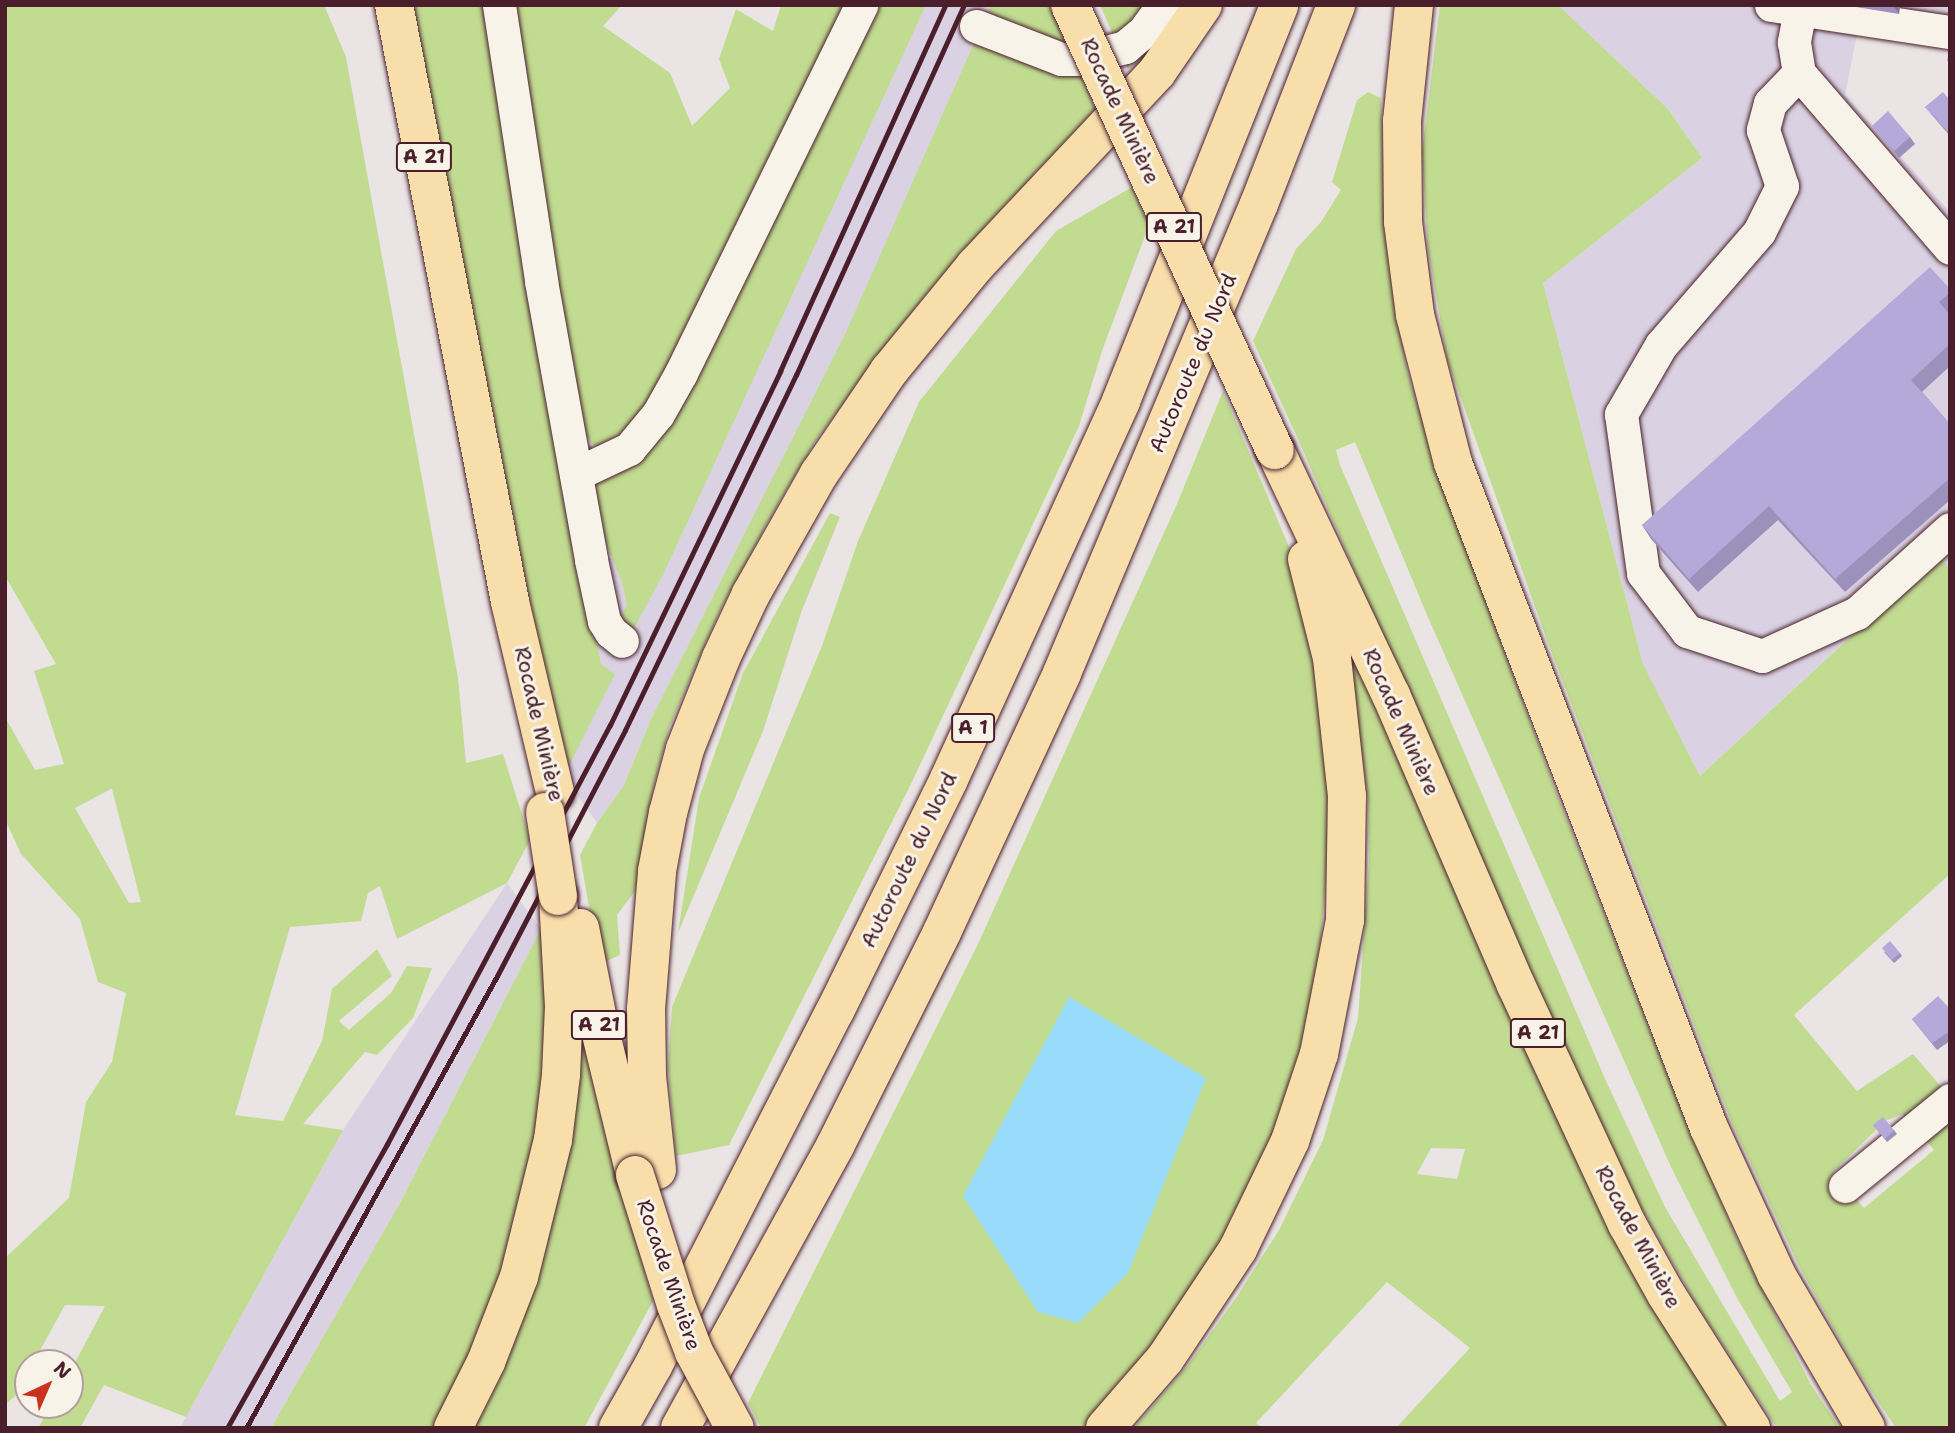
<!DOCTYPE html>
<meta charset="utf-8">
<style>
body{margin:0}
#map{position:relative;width:1955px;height:1433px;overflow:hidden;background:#eae4e5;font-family:"Shantell Sans",sans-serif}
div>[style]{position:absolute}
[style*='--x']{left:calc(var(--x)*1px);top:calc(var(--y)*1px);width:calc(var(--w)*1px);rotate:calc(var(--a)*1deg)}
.built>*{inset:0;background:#dad2e2}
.green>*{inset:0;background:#c1db91}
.water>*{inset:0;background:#99dbfb}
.roads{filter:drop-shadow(0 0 2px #4a1f2b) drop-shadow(0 0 2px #4a1f2b)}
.minor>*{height:33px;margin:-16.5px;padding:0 16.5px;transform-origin:16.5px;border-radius:16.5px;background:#f7f3e8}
.highway>*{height:38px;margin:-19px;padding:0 19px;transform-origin:19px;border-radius:19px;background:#f8deab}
.rail>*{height:5px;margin:-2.5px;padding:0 2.5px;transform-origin:2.5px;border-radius:2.5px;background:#4a1f2b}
.bridges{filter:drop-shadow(0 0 2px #4a1f2b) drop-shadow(0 0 2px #4a1f2b)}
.highway-bridge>*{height:38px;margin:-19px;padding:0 19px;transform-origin:19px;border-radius:19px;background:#f8deab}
.wall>*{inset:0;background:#9c91bb}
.shaded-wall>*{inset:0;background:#7f7699}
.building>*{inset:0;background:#b5a9da}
span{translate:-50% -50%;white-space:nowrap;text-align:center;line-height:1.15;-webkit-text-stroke:6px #f7f3e8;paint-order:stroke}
.shield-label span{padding:2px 5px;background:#f7f3e8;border:2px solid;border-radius:5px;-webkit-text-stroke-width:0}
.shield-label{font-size:19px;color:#4a1f2b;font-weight:700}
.street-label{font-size:21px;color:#4a1f2b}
.frame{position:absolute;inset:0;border:7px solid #4a1f2b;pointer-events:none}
.north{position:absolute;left:14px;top:1349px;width:70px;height:70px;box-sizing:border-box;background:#f7f3e8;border:2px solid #b29e9c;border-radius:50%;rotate:44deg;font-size:19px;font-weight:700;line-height:28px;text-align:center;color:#4a1f2b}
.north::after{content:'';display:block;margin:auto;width:24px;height:32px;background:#c8321e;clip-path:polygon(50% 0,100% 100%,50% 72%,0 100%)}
</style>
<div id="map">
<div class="built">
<div style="clip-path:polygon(885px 5px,1049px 5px,847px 330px,651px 719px,624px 785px,597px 823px,564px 776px,581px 561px,612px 558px)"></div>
<div style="clip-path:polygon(1558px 5px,1950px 5px,1950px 22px,1862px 9px,1845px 95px,1950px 212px,1950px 569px,1938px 555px,1700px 776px,1643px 664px,1543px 283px,1702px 158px,1668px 109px)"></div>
<div style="clip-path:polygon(507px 883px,541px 929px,401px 1201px,271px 1428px,180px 1428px,343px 1130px)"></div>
</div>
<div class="green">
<div style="clip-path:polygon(evenodd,5px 5px,324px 5px,346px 57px,458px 678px,466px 763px,503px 754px,530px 840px,507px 883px,397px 939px,380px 886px,368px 893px,361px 921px,290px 927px,235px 1115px,283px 1121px,322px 1041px,332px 989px,377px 949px,392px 976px,339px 1021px,349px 1030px,391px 993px,407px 966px,432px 968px,413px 1018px,377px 1055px,365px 1052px,303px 1124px,343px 1130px,186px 1417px,104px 1385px,80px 1428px,38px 1428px,52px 1405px,70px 1405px,70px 1372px,105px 1306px,65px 1305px,33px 1363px,28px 1363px,28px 1373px,15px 1396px,5px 1405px,5px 1258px,69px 1198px,86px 1102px,112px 1062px,126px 993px,98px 982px,80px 919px,21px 854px,5px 819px,5px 717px,35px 770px,64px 764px,34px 671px,56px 664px,5px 576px,5px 5px,111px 789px,112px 789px,141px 902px,129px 903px,75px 808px,111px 789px)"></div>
<div style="clip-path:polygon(412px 5px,484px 5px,542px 358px,601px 664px,615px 674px,564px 776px)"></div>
<div style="clip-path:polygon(514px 5px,622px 5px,603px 26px,670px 73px,692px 126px,730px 88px,719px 59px,736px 9px,773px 31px,781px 5px,853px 5px,674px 369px,610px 451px,593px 445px,581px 429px)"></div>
<div style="clip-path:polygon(871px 5px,926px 5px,663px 575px,632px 632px,617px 624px,627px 605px,622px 582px,596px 519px,593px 501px,598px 484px,609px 472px)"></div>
<div style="clip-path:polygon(991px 5px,1049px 5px,1098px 114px,908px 317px,818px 437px,780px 500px,721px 608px,669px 728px,654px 785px,635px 891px,617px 915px,620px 955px,599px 964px,580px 855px,597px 823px,624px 785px,651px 719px,847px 330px)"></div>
<div style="clip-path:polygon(1100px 5px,1174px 5px,1128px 69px)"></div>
<div style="clip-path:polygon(evenodd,1440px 5px,1558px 5px,1668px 109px,1702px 158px,1543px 283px,1643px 664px,1700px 776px,1939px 555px,1950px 569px,1950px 874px,1794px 1015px,1857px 1091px,1913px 1054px,1950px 1097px,1950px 1428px,1896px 1428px,1854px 1365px,1800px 1268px,1731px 1121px,1548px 643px,1447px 359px,1428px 248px,1422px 153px,1440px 5px,1903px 1114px,1934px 1150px,1864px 1208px,1833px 1172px,1885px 1121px,1903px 1114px)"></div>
<div style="clip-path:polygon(evenodd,1368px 92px,1381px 98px,1384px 213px,1392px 289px,1408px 375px,1439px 474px,1556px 792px,1679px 1104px,1739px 1244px,1811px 1385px,1840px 1428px,1777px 1428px,1699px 1308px,1629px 1186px,1470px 838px,1298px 439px,1253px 341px,1296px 249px,1321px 222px,1341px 190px,1332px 182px,1357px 100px,1368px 92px,1355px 442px,1427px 615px,1671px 1167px,1737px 1298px,1792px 1392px,1780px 1401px,1665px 1207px,1606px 1081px,1340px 465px,1336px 450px,1355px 442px)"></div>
<div style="clip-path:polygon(1132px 187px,1149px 225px,1102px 351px,1079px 426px,911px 784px,729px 1145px,676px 1156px,668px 1068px,672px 1007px,822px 646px,858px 541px,919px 402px,1056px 231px)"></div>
<div style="clip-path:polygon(1223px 391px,1295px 561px,1318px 646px,1332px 811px,1317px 979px,1302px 1056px,1268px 1152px,1223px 1244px,1153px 1350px,1084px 1428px,761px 1428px,748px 1403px,978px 944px,1177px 504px)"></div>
<div style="clip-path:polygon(830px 513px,840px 517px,802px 610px,763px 731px,678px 933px,699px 798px,743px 673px)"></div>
<div style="clip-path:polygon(evenodd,1360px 648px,1736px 1428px,1396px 1428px,1470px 1348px,1387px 1282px,1256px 1423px,1262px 1428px,1134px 1428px,1188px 1365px,1236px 1298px,1279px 1230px,1323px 1140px,1358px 1018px,1369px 864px,1368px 798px,1348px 654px,1360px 648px,1431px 1148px,1465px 1149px,1457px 1179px,1417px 1174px,1431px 1148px)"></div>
<div style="clip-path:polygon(541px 929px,545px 1003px,544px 1083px,509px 1271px,438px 1428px,271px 1428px,401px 1201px)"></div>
<div style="clip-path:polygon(581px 1015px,626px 1205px,653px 1301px,584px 1428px,464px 1428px)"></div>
</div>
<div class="water">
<div style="clip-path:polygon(1069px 997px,1206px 1078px,1128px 1273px,1078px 1323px,1038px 1312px,963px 1196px)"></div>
</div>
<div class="roads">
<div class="minor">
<div style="--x:499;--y:5;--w:279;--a:81.3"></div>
<div style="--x:541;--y:281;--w:283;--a:79.8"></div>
<div style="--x:591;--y:560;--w:62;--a:78"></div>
<div style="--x:604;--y:621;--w:13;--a:58"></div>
<div style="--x:611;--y:632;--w:14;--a:39"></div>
<div style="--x:1771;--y:5;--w:181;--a:8.6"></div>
<div style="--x:1800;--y:10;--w:33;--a:101"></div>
<div style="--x:1794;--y:42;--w:31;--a:81"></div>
<div style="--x:1799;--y:73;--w:231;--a:49.2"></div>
<div style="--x:976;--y:26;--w:91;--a:21.2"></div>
<div style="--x:1061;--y:59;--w:17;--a:0"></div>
<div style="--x:1078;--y:59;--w:49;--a:-14.3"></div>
<div style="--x:1125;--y:47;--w:25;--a:-40"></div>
<div style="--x:1144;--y:31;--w:32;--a:-54"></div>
<div style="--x:1799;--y:73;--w:42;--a:134"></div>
<div style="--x:1770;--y:103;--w:28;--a:105"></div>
<div style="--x:1763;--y:130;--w:59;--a:71.3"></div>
<div style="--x:1782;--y:186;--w:51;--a:116.6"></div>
<div style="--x:1759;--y:232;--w:150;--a:130.9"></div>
<div style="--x:1661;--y:345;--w:80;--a:120.1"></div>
<div style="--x:1621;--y:414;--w:161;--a:82.1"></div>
<div style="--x:1643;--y:573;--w:73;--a:52.8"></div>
<div style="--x:1687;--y:631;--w:79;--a:18.4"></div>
<div style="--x:1762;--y:656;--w:104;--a:-24.4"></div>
<div style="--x:1857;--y:613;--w:125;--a:-42.1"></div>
<div style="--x:576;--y:474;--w:59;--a:-25.3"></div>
<div style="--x:629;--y:449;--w:45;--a:-50.4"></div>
<div style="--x:658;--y:414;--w:47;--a:-60.7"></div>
<div style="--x:681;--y:373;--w:410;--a:-63.9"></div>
<div style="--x:1845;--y:1186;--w:136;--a:-39.3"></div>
</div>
<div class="highway">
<div style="--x:394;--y:5;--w:608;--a:79"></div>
<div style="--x:510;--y:602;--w:196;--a:76.7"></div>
<div style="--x:1414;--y:5;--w:117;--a:95.9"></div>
<div style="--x:1402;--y:121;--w:101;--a:89.4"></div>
<div style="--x:1403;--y:222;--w:94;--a:82.6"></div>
<div style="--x:1415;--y:315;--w:153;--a:75.6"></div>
<div style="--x:1453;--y:463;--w:713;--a:68.95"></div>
<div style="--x:1709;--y:1128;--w:161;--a:65.3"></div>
<div style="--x:1776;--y:1274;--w:178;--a:59.7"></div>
<div style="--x:1275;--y:450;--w:271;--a:64.7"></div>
<div style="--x:1391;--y:695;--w:316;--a:66.7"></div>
<div style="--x:1516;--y:985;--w:264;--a:65.1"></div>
<div style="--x:1627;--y:1224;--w:80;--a:60.9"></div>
<div style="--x:1666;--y:1294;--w:159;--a:57.6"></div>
<div style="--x:580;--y:928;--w:104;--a:78.9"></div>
<div style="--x:600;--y:1030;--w:149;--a:76.4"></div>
<div style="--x:657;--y:1170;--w:94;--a:-96.1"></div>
<div style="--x:647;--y:1077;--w:68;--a:-90.8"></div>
<div style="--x:646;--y:1009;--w:138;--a:-85.4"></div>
<div style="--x:657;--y:871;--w:59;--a:-79.3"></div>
<div style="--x:668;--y:813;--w:66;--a:-75.1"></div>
<div style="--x:685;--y:749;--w:98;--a:-68.4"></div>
<div style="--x:721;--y:658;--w:71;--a:-64.9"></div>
<div style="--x:751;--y:594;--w:138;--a:-60.5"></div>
<div style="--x:819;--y:474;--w:125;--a:-55.8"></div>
<div style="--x:889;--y:371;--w:136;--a:-50.7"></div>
<div style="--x:975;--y:266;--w:266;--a:-46.8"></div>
<div style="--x:1157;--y:72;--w:81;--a:-55.5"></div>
<div style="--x:453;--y:1428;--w:74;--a:-63.4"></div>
<div style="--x:486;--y:1362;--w:91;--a:-68.8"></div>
<div style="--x:519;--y:1277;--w:141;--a:-76.1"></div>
<div style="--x:553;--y:1140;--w:65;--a:-83"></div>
<div style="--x:561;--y:1075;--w:68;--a:-87.5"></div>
<div style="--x:564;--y:1007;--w:111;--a:-93.1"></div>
<div style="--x:618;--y:1428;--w:71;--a:-60.6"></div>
<div style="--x:653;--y:1366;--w:399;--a:-62.9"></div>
<div style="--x:835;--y:1011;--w:258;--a:-63.8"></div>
<div style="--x:949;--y:779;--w:415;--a:-65.5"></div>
<div style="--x:1121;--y:401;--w:426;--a:-68.2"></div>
<div style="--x:680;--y:1428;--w:322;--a:-61.2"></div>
<div style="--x:835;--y:1146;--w:239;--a:-63.4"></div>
<div style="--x:942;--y:932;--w:285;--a:-65.1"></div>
<div style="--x:1062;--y:673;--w:509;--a:-67.22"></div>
<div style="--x:1259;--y:204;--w:213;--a:-68.8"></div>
<div style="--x:1105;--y:1428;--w:91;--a:-49"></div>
<div style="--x:1165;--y:1359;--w:132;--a:-56.4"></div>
<div style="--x:1238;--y:1249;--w:120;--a:-64.3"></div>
<div style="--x:1290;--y:1141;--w:92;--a:-71.6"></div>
<div style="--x:1319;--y:1054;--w:136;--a:-79"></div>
<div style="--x:1345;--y:920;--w:124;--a:-89.1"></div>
<div style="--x:1347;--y:796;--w:139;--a:-96.2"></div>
<div style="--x:1332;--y:658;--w:102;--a:-104.2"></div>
</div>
</div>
<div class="rail">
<div style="--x:227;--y:1428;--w:326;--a:-60.6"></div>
<div style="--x:387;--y:1144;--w:475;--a:-62"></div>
<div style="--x:610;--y:725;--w:393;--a:-64.3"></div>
<div style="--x:780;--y:371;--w:401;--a:-65.7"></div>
<div style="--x:246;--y:1428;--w:517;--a:-60.96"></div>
<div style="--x:497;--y:976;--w:277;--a:-62.5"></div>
<div style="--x:625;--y:730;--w:394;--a:-64.3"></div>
<div style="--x:796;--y:375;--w:406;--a:-65.6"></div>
</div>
<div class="bridges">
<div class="highway-bridge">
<div style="--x:1070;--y:5;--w:490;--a:65.3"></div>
<div style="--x:545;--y:812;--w:85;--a:81.2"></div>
<div style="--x:635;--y:1175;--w:136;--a:72.5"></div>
<div style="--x:676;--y:1305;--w:50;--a:69"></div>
<div style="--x:694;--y:1352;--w:86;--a:61.7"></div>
</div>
</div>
<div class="wall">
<div style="clip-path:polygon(1844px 5px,1900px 5px,1899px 14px)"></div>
<div style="clip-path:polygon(1950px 100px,1950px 136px,1925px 107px)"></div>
<div style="clip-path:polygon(1872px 126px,1910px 137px,1915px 144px,1899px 158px)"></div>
<div style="clip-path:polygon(1950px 289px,1950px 366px,1922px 392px,1950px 424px,1950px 500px,1845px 592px,1778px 520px,1698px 592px,1651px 539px,1642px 525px)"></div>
<div style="clip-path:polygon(1884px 952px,1900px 953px,1902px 956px,1894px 963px)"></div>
<div style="clip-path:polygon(1950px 1009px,1950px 1041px,1937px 1050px,1912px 1019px)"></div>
<div style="clip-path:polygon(1873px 1125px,1894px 1130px,1897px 1134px,1887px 1142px)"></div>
</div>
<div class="shaded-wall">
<div style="clip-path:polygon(1894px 5px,1900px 5px,1899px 14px,1894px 7px)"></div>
</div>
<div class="building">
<div style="clip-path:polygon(1949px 50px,1950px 50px,1950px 62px,1947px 61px)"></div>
<div style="clip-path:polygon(1943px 92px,1950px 100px,1950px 134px,1925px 107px)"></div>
<div style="clip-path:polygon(1888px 111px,1910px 137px,1894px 151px,1872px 126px)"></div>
<div style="clip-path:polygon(1930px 267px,1950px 289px,1950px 293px,1939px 302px,1950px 315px,1950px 344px,1911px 380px,1950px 424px,1950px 478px,1835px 579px,1769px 506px,1689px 579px,1642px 525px)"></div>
<div style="clip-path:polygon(1890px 941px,1900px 953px,1892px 960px,1882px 948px)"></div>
<div style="clip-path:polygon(1938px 996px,1950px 1009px,1950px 1031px,1932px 1043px,1912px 1019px)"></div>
<div style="clip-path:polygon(1883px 1117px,1894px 1130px,1885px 1139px,1873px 1125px)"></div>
</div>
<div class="shield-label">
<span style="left:424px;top:157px">A 21</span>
<span style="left:1174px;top:227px">A 21</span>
<span style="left:973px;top:728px">A 1</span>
<span style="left:599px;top:1025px">A 21</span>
<span style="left:1538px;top:1033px">A 21</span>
</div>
<div class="street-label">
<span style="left:1120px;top:111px;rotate:65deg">Rocade Minière</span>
<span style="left:1193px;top:363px;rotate:-67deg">Autoroute du Nord</span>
<span style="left:1401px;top:722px;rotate:66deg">Rocade Minière</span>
<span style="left:539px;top:724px;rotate:77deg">Rocade Minière</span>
<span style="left:909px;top:860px;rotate:-64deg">Autoroute du Nord</span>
<span style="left:1638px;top:1237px;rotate:62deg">Rocade Minière</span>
<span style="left:669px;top:1275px;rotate:71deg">Rocade Minière</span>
</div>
<div class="frame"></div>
<div class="north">N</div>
</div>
